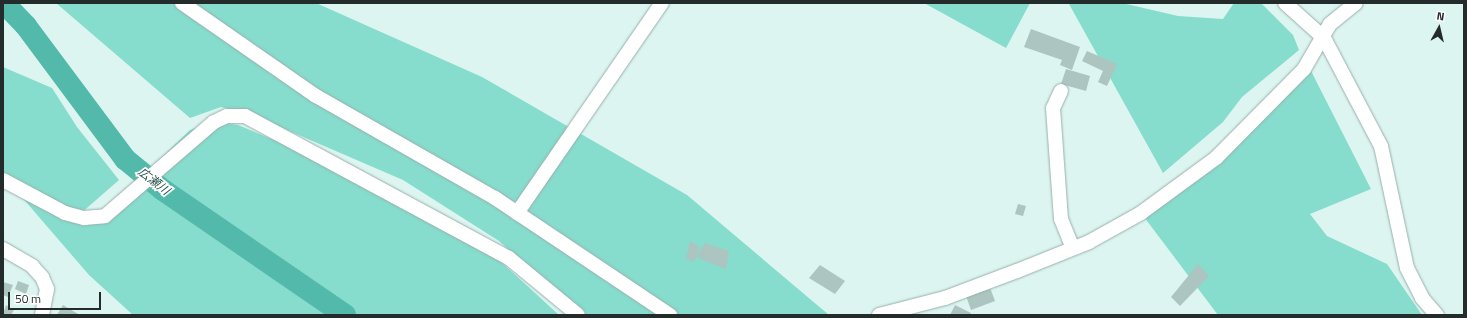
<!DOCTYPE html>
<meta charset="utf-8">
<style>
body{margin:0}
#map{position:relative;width:1467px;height:318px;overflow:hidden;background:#dcf5f0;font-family:"Titillium Web","Noto Sans JP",sans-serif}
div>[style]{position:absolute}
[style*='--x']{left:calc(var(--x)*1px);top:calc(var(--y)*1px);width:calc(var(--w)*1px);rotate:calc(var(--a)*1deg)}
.green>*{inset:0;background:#86dccd}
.river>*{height:22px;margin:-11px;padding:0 11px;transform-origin:11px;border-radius:11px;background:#53baab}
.building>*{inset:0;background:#adc5c0}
.roads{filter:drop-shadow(0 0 1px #98b0ab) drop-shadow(0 0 1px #98b0ab)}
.minor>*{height:14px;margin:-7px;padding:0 7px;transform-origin:7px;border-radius:7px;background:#fff}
span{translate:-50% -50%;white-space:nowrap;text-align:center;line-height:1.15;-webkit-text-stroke:3.5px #fff;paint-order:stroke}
.water-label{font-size:12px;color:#27544d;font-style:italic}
.frame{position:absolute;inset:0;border:4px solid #232c2a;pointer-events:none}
.north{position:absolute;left:1419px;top:8px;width:40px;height:40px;-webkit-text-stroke:3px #fff;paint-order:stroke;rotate:8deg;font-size:11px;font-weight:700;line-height:16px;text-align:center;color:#232c2a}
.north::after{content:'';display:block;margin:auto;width:14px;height:18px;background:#232c2a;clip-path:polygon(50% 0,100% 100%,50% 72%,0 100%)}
.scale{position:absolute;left:8px;top:292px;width:93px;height:18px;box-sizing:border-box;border:2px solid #232c2a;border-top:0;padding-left:5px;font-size:12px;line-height:14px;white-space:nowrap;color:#232c2a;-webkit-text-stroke:3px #fff;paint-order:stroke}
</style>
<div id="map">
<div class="green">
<div style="clip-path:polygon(56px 3px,316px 3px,482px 77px,687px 195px,829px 315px,588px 315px,569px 305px,499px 241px,403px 180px,252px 115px,221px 107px,190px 118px)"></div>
<div style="clip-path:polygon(924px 3px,1030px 3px,1006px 48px)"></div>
<div style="clip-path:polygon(1122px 3px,1178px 16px,1223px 19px,1234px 3px,1261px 3px,1293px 35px,1299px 50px,1242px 97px,1223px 122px,1163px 173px,1069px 4px)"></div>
<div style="clip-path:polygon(3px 67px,52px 88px,77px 127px,119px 180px,80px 214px,3px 173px)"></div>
<div style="clip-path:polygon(1310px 69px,1371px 189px,1310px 214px,1327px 236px,1387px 264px,1422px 315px,1218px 315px,1138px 209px,1262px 121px)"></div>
<div style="clip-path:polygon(213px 121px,238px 125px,322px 160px,464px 235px,500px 261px,559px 315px,133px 315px,89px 275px,20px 195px,79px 224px,92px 224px,190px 130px)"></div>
</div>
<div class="river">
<div style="--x:4;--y:3;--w:32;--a:46"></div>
<div style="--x:26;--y:26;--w:166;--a:53.3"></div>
<div style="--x:125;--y:159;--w:49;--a:39.2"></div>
<div style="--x:163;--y:190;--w:221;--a:34.5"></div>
</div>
<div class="building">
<div style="clip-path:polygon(1031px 29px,1080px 47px,1072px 70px,1060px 65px,1062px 60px,1024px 47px)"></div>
<div style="clip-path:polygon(1087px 51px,1117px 64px,1107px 86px,1098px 82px,1103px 71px,1082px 61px)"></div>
<div style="clip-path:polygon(1066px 69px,1090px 76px,1086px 91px,1061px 84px)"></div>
<div style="clip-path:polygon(1018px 204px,1026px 206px,1023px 216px,1015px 214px)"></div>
<div style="clip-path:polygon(690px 241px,700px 247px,694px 262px,686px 259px)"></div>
<div style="clip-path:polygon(705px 243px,729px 251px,726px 269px,696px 257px)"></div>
<div style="clip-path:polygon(1198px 264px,1209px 276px,1180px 306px,1171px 297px)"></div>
<div style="clip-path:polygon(820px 265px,845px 281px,835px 294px,809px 278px)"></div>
<div style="clip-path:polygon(18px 281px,29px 285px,26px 294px,15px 289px)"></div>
<div style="clip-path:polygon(3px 282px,13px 285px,8px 297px,3px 295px)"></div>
<div style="clip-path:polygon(989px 285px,995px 301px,971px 310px,965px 293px)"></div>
<div style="clip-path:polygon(6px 305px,14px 310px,11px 315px,3px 314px)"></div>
<div style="clip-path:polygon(63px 305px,80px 315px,57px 315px)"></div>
<div style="clip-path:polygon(955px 305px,971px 313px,970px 315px,950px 315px)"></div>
</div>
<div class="roads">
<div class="minor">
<div style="--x:182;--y:3;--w:163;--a:34.8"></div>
<div style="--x:316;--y:96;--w:206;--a:29.7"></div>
<div style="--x:495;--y:198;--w:211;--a:33.8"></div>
<div style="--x:1285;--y:3;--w:52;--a:41.9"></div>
<div style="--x:1324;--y:38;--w:122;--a:62.2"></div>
<div style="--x:1381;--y:146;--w:125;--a:78"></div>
<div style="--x:1407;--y:268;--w:34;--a:63"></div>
<div style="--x:1422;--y:298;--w:23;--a:49"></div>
<div style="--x:1061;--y:91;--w:19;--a:115"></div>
<div style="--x:1053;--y:108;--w:111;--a:85.9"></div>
<div style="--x:1061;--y:219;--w:31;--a:68"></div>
<div style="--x:3;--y:180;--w:70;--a:28"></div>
<div style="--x:65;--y:213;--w:20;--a:15"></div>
<div style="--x:84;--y:218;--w:21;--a:-5"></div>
<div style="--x:105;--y:216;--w:144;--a:-40.8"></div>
<div style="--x:214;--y:122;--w:14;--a:-25"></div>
<div style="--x:227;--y:116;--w:18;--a:0"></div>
<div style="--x:245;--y:116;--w:300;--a:28.3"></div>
<div style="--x:509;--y:258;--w:89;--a:39.6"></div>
<div style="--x:517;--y:213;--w:255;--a:-55.4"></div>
<div style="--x:3;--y:249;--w:34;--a:30"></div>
<div style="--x:32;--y:266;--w:15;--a:48"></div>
<div style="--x:42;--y:277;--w:13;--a:67"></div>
<div style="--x:47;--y:289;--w:26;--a:101"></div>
<div style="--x:879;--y:315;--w:68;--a:-14.4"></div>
<div style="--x:945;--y:298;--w:77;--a:-20.6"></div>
<div style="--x:1017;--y:271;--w:78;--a:-21.9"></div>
<div style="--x:1089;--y:242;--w:60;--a:-29.1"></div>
<div style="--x:1141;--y:213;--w:93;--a:-36.3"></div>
<div style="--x:1216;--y:158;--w:125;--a:-45.3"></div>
<div style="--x:1304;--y:69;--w:52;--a:-60"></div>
<div style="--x:1330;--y:24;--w:33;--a:-39"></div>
</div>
</div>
<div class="water-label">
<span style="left:154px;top:181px;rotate:38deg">広瀬川</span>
</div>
<div class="frame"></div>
<div class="north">N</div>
<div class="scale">50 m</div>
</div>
